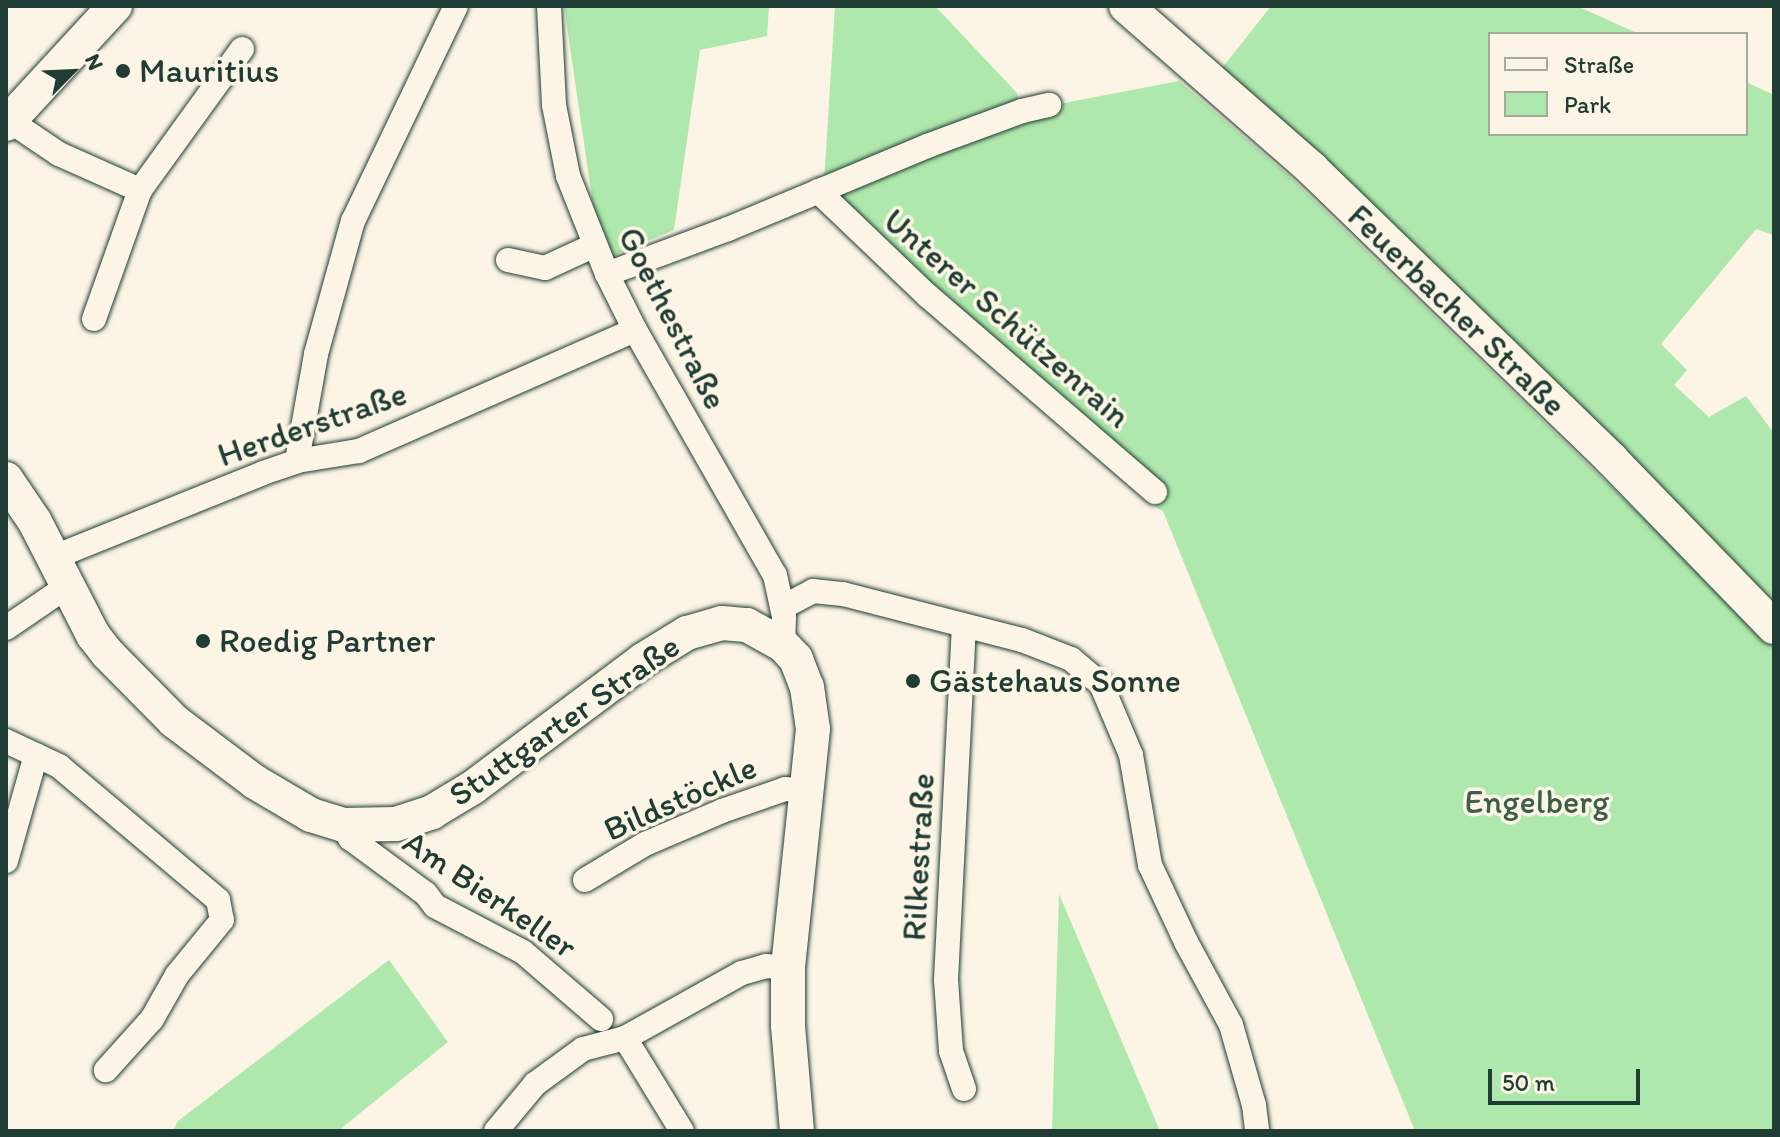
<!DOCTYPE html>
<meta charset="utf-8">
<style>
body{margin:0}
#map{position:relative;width:1780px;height:1137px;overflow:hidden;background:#fcf5e5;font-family:Itim,sans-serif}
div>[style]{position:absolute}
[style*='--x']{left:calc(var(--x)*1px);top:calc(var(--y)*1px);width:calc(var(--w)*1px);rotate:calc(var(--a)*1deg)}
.green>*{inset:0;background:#afe8ac}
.roads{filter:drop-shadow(0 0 2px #1f3d34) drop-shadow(0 0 2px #1f3d34)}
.street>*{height:24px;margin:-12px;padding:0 12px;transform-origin:12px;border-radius:12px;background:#fcf5e5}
.secondary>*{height:34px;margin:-17px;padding:0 17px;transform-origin:17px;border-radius:17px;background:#fcf5e5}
.dots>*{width:22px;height:22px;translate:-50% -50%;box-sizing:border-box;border:4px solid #fcf5e5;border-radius:50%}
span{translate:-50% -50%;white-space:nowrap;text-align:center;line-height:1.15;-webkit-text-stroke:7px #fcf5e5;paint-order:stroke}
.poi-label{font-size:34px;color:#1f3d34}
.left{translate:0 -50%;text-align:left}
.street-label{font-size:34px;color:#1f3d34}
.park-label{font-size:34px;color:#3c5f4c}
.frame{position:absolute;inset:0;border:8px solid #1f3d34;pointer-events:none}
.legend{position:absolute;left:1488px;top:32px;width:260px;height:104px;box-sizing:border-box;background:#fcf5e5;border:2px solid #a4ab9e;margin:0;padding:10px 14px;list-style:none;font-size:24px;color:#1f3d34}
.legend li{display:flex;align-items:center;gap:16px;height:40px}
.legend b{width:40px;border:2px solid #a4ab9e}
.north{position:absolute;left:32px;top:32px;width:80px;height:80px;-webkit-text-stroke:6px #fcf5e5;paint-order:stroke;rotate:66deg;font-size:22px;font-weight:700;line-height:32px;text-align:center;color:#1f3d34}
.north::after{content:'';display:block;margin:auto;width:28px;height:36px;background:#1f3d34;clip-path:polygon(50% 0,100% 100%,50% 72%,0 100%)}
.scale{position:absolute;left:1488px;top:1069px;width:152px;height:36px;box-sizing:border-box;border:4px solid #1f3d34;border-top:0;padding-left:10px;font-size:24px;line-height:28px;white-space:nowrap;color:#1f3d34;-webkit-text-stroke:6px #fcf5e5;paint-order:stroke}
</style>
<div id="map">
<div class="green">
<div style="clip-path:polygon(564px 6px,769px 6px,767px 36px,700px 50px,674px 230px,612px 256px,594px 212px)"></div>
<div style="clip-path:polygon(835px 6px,935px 6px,1017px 93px,1022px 111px,1179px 81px,1288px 175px,1774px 644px,1774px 1131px,1415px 1131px,1163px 511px,1157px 508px,1148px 487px,824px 183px)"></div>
<div style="clip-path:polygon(1271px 6px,1577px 6px,1639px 34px,1490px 34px,1490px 134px,1746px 134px,1746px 82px,1774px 95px,1774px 235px,1756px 229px,1661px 344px,1687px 370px,1674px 385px,1709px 417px,1746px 396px,1774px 433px,1774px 608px,1605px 429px,1219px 72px)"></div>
<div style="clip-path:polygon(1059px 894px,1160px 1131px,1052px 1131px)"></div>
<div style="clip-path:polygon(389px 960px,448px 1042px,338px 1131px,173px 1131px,178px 1121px)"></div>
</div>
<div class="roads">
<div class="street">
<div style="--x:549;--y:6;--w:99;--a:87.1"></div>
<div style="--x:554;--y:105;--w:72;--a:78.8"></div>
<div style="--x:568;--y:176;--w:105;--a:68.3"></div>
<div style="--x:607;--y:274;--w:63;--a:63.4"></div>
<div style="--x:635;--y:330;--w:282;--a:60.3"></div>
<div style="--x:775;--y:575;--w:43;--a:77.9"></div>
<div style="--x:784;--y:617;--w:28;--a:92"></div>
<div style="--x:10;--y:121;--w:59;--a:34"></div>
<div style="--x:59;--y:154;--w:89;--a:24"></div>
<div style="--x:818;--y:191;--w:152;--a:43.7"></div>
<div style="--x:928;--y:296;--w:300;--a:40.8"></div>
<div style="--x:508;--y:260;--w:38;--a:12"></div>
<div style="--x:545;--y:268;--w:55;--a:-24.7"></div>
<div style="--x:607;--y:274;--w:129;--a:-20.4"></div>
<div style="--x:728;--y:229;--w:216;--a:-22.6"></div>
<div style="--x:927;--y:146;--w:101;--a:-20.2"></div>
<div style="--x:1022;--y:111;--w:28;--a:-13"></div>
<div style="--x:94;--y:319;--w:137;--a:-70.4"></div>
<div style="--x:140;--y:190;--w:174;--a:-54.1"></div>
<div style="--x:297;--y:461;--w:109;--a:-79.9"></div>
<div style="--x:316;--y:354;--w:138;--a:-74.5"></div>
<div style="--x:353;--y:221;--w:238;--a:-64.4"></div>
<div style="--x:52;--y:558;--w:227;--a:-21.9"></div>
<div style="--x:263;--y:473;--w:36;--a:-19"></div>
<div style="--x:297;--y:461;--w:63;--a:-9.2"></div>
<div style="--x:359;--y:451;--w:301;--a:-23.7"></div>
<div style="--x:783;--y:607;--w:34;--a:-28"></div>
<div style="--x:813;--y:591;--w:30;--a:6"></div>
<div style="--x:843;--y:594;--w:185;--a:14.4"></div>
<div style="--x:1022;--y:640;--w:53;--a:21.2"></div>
<div style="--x:1071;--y:659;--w:39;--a:40"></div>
<div style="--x:1101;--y:684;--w:77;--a:67.1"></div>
<div style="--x:1131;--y:755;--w:112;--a:80.2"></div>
<div style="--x:1150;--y:865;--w:85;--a:64.9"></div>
<div style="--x:1186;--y:942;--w:94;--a:61.5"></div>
<div style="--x:1231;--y:1025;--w:83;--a:74"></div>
<div style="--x:1254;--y:1105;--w:26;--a:83"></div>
<div style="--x:6;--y:628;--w:73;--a:-34.3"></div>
<div style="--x:6;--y:741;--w:59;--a:25.3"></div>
<div style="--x:59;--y:766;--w:208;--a:40.1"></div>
<div style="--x:218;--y:900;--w:20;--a:79"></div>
<div style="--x:222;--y:920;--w:71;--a:129.3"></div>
<div style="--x:177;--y:975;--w:51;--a:119.6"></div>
<div style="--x:152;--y:1019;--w:69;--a:132"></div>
<div style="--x:343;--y:825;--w:15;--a:62"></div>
<div style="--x:350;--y:838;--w:94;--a:36.4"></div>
<div style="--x:426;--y:894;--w:15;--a:53"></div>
<div style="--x:435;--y:906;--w:99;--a:27.6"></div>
<div style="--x:523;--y:952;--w:103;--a:40.7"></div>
<div style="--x:6;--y:861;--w:110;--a:-74.2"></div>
<div style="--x:585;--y:880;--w:70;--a:-31"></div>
<div style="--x:645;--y:844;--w:84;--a:-23.2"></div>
<div style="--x:722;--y:811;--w:67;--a:-19.2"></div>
<div style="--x:785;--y:789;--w:21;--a:5"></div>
<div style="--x:625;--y:1038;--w:109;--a:58.5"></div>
<div style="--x:964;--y:1089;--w:40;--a:-108.9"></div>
<div style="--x:951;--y:1051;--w:71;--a:-94"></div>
<div style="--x:946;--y:980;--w:354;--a:-87.1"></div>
<div style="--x:496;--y:1131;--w:61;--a:-50.3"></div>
<div style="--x:535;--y:1084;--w:59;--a:-36.1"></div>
<div style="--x:583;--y:1049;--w:43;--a:-14.7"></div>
<div style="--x:625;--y:1038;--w:134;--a:-29.1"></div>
<div style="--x:742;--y:973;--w:25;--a:-16"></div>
<div style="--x:766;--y:966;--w:22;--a:5"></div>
</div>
<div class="secondary">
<div style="--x:1126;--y:6;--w:247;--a:41.2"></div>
<div style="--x:1312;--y:169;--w:417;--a:44.1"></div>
<div style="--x:1611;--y:459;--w:234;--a:45.9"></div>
<div style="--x:6;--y:124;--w:161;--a:-47.3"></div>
<div style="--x:6;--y:479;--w:52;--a:56"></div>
<div style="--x:35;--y:522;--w:127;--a:62.8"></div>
<div style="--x:93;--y:635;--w:23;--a:52"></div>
<div style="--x:107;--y:653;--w:95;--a:45.4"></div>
<div style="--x:174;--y:721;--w:101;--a:37"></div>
<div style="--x:255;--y:782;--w:65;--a:30.5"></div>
<div style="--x:311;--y:815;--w:34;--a:17"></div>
<div style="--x:343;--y:825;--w:53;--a:-1.1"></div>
<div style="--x:396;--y:824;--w:38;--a:-18"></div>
<div style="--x:432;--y:812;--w:47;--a:-31"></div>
<div style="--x:472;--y:788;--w:214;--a:-36.8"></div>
<div style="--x:643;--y:660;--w:52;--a:-31.5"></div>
<div style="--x:687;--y:633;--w:36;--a:-16"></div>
<div style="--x:722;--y:623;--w:25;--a:5"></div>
<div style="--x:747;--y:625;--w:41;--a:29.1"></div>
<div style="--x:783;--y:645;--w:19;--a:47"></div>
<div style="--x:796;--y:659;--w:30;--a:69"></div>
<div style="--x:807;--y:687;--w:42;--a:81.9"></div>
<div style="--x:813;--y:729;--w:240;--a:96"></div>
<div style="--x:788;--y:968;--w:58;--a:90"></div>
<div style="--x:788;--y:1026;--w:105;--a:85.1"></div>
</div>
</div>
<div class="dots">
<div style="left:123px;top:71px;background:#1f3d34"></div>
<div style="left:203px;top:641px;background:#1f3d34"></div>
<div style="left:913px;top:681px;background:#1f3d34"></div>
</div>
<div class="poi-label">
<span class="left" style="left:139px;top:71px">Mauritius</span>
<span class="left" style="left:219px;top:641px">Roedig Partner</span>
<span class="left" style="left:929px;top:681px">Gästehaus Sonne</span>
</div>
<div class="street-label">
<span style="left:1457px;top:310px;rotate:44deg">Feuerbacher Straße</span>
<span style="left:673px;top:318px;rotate:63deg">Goethestraße</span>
<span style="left:1007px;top:318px;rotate:41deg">Unterer Schützenrain</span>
<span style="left:312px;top:424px;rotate:-19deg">Herderstraße</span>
<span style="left:564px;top:720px;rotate:-35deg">Stuttgarter Straße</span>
<span style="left:680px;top:798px;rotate:-24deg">Bildstöckle</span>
<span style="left:918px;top:857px;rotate:-87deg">Rilkestraße</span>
<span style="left:490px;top:894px;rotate:34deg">Am Bierkeller</span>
</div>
<div class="park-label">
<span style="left:1537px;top:802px">Engelberg</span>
</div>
<div class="frame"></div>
<ul class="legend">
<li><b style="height:10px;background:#fcf5e5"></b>Straße</li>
<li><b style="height:22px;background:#afe8ac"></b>Park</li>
</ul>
<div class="north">N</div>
<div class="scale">50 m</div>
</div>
